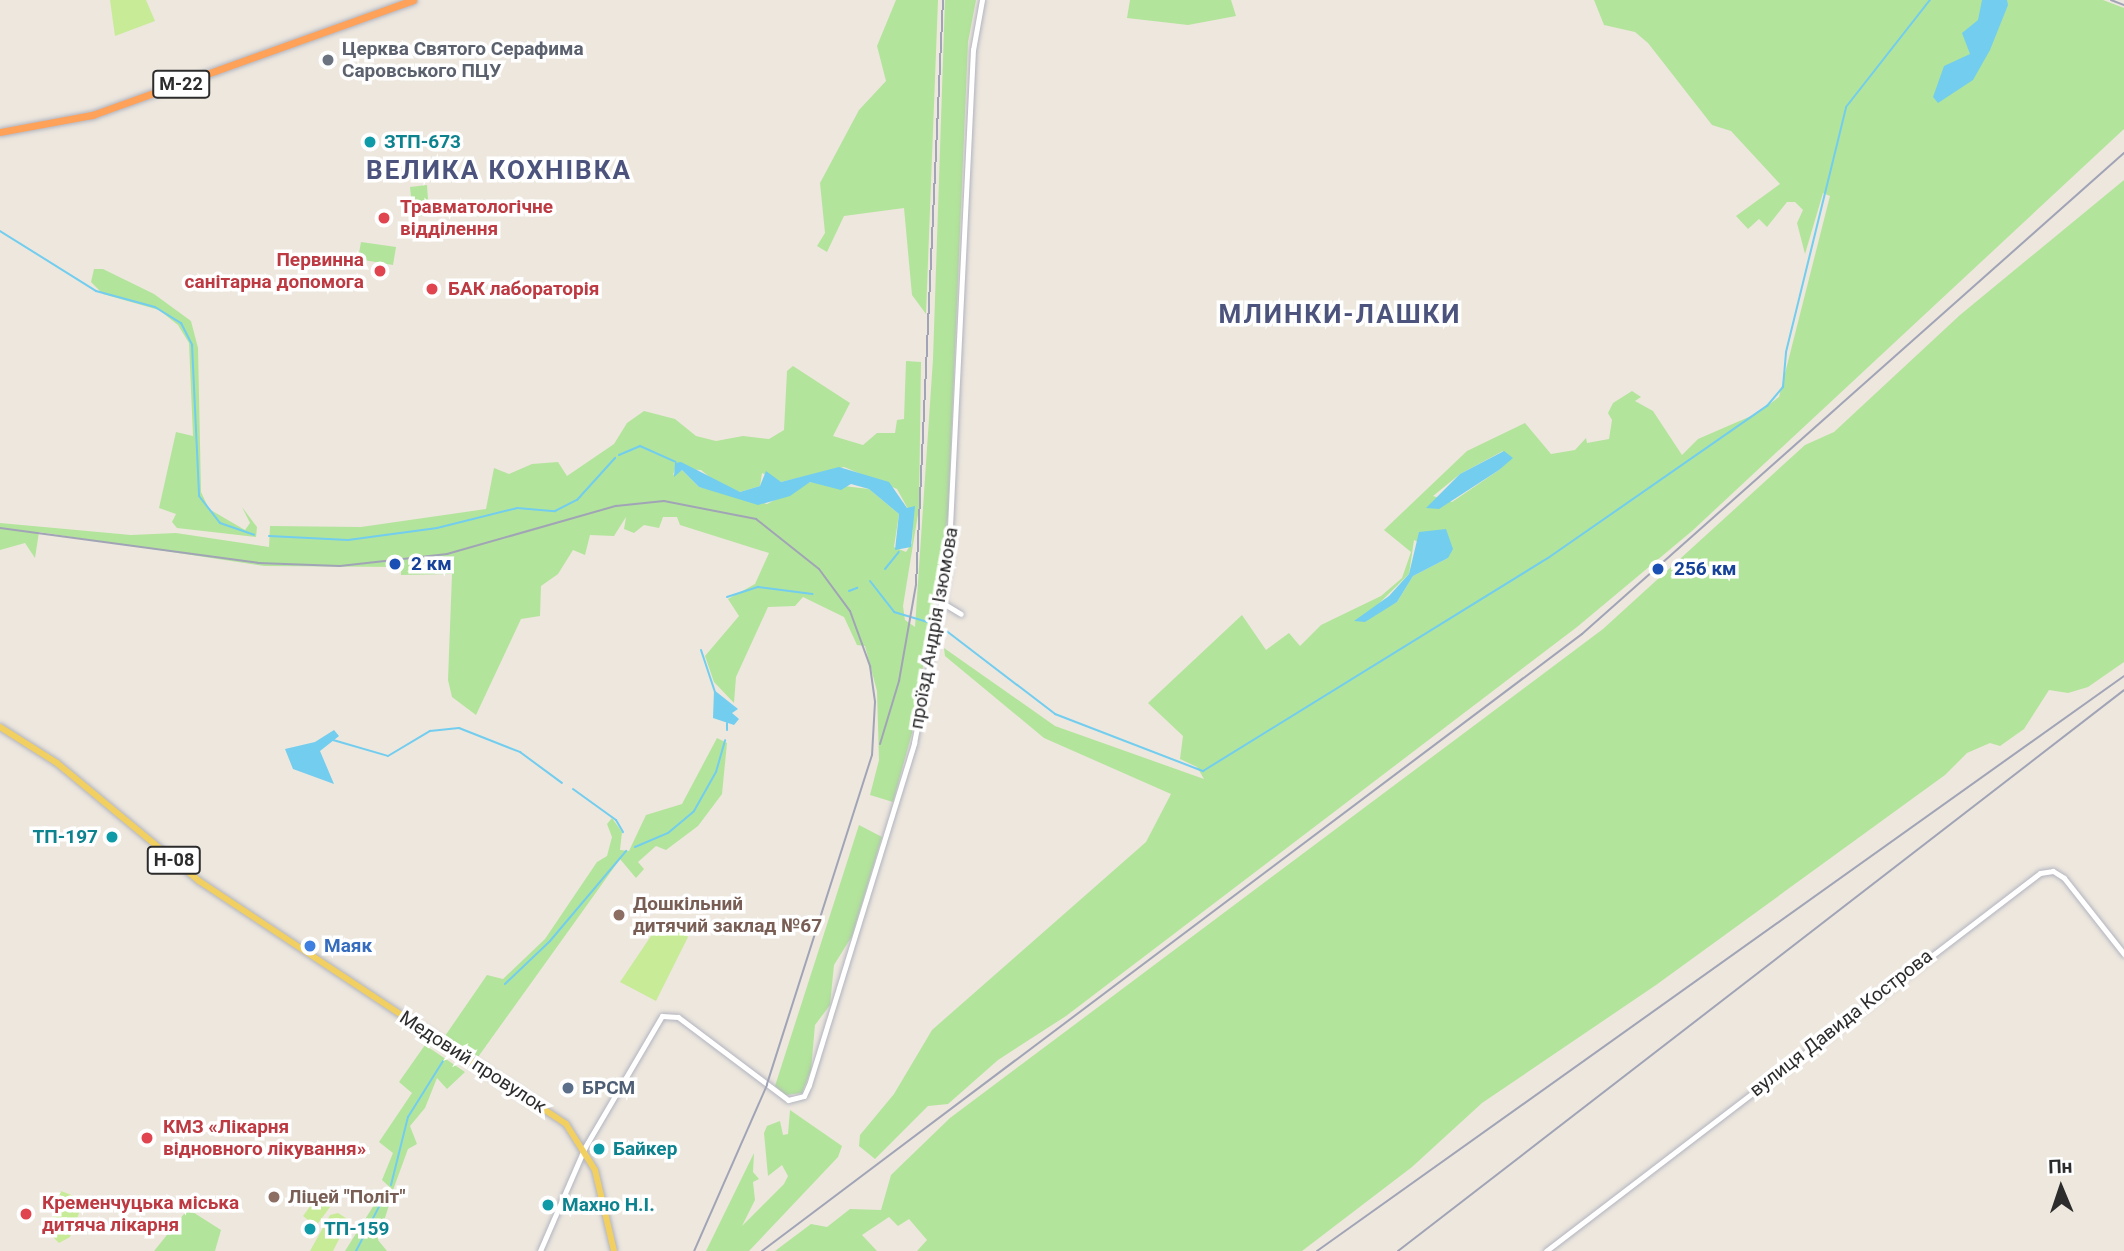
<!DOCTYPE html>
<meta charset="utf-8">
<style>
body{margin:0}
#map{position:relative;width:2124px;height:1251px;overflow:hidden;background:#ede7de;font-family:Roboto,sans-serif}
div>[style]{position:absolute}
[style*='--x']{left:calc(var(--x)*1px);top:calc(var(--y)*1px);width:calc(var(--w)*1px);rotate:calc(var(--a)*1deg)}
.green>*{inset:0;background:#b3e49b}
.pitch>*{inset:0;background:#c7eb97}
.water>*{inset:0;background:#72cdef}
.stream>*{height:2px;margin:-1px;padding:0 1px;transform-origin:1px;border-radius:1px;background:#72cdef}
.roads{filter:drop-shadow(0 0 2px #b2b4bf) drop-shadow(0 0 2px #b2b4bf)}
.secondary>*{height:5px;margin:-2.5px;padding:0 2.5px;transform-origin:2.5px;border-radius:2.5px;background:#fff}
.primary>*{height:6px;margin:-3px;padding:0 3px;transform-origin:3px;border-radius:3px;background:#f1cf60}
.highway>*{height:7px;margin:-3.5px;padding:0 3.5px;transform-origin:3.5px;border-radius:3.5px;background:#fea159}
.rail>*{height:2px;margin:-1px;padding:0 1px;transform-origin:1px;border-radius:1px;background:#a1a4b6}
.dots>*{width:19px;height:19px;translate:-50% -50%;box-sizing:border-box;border:4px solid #fff;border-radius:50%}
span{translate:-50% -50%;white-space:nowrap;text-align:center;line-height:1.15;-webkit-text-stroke:7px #fff;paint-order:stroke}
.shield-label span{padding:2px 5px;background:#fff;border:2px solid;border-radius:5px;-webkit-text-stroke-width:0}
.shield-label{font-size:18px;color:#2c2c2c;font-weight:700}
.worship-label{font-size:19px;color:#5b616d;font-weight:700}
.left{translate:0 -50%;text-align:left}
.culture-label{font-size:19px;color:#0d838f;font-weight:700}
.right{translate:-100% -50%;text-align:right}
.health-label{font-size:19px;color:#be3a42;font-weight:700}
.transit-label{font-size:19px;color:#164399;font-weight:700}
.street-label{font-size:19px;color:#2c2c2c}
.education-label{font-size:19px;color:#785e54;font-weight:700}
.shop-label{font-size:19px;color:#366cbe;font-weight:700}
.service-label{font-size:19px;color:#4e5e75;font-weight:700}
.district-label{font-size:26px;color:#4c547d;font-weight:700;letter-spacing:2px}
.north{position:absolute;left:2026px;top:1153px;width:70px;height:70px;-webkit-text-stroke:5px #fff;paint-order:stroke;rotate:358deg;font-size:19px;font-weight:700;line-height:28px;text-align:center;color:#2c2c2c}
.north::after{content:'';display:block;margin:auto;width:24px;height:32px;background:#2c2c2c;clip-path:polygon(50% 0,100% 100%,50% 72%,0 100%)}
</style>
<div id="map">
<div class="green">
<div style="clip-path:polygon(896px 0,938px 0,926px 314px,912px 295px,904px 208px,844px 216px,827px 252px,817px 246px,825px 233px,820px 183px,859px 110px,886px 81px,877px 46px)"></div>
<div style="clip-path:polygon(evenodd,945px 0,976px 0,968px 42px,948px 515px,912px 733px,893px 802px,870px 795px,879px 760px,877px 691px,865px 646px,857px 645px,844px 617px,803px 597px,795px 606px,768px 607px,736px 677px,734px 703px,714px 682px,705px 656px,739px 616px,728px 599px,755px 584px,769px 553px,680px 525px,677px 517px,663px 517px,659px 528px,644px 525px,634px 533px,624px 529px,626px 517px,614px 536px,590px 535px,585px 555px,573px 550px,558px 574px,541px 586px,540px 616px,521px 619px,476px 715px,452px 697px,448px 680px,452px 574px,401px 575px,401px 567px,264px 566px,39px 532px,35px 558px,25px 543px,0 550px,0 523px,131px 535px,176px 533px,269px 547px,270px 526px,361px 527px,486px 509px,494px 468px,509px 474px,532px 464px,558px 462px,567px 476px,614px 444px,627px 423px,644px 411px,675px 419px,696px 436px,716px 441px,743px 436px,769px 439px,784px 430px,787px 371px,793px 366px,850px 403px,833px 436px,863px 445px,877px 433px,895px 433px,897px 420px,904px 419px,906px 361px,921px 362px,919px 508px,903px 606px,905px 620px,915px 627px,933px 359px,945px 0,844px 467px,897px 489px,913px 518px,912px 543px,906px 552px,894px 547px,899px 514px,869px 489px,810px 482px,767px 504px,699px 487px,682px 470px,673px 475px,675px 469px,701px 470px,723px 488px,740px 492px,760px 486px,762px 473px,781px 482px,844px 467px)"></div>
<div style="clip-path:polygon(1130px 0,1231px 0,1236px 16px,1188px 25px,1127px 18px)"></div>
<div style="clip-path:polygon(evenodd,1594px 0,2103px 0,2124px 8px,2124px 129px,1692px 531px,1577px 627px,1066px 1016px,998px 1060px,948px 1104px,928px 1106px,875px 1159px,859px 1146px,860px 1135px,894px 1094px,932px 1030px,1146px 842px,1171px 794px,1044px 738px,945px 656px,944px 648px,1055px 726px,1204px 779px,1197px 767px,1180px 759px,1183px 736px,1148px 703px,1242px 615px,1266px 650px,1289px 633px,1300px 646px,1321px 625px,1381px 596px,1402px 578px,1411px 552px,1384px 530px,1467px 451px,1525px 423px,1551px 454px,1575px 450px,1586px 438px,1587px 443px,1609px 439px,1612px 420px,1608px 413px,1613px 403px,1632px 391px,1641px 397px,1635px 401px,1653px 411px,1682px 455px,1698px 439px,1758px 413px,1779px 397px,1830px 196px,1823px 193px,1805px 254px,1797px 223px,1803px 210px,1795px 202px,1787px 202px,1767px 227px,1759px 219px,1748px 229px,1736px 216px,1780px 184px,1731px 131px,1712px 125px,1648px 43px,1635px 32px,1604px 25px,1594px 0,1503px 451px,1506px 462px,1499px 470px,1452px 502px,1433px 496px,1460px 474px,1503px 451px,1594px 0,1414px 540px,1448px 558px,1413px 576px,1397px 602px,1361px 621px,1409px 574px,1414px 540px)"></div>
<div style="clip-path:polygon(2124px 180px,2124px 662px,2088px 687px,2068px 693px,2049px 690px,2024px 729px,2000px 746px,1990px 743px,1967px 753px,1945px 775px,1656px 985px,1482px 1103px,1412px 1167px,1302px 1251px,917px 1251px,927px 1240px,909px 1219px,898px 1226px,889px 1217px,862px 1235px,877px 1251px,775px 1251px,811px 1224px,827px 1227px,850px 1209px,881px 1210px,891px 1175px,950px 1118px,1603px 629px,1805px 445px,1834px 432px,1960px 315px)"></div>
<div style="clip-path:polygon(427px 185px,429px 215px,413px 217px,410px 187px)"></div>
<div style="clip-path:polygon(361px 242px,396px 247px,393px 265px,358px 259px)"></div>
<div style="clip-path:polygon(94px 269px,103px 269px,154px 294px,191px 321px,198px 348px,201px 492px,209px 509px,245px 530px,250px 523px,242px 507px,257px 527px,256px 537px,177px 528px,172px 522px,176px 514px,159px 508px,176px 432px,193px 436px,189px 343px,178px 325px,159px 310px,103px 294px,91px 282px)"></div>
<div style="clip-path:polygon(717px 738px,727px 743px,722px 794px,698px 826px,666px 850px,656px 846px,638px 862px,644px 869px,636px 878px,620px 859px,478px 1057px,445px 1036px,487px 975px,503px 979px,545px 939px,597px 862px,607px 856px,612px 837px,607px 824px,612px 818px,622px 832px,620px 850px,629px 851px,646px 815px,682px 804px)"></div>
<div style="clip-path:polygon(859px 825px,882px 837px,852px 936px,834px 965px,830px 1005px,815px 1025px,811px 1070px,802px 1093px,786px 1095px,775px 1086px)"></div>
<div style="clip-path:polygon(425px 1045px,465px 1072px,447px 1089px,437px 1078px,425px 1108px,410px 1126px,417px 1144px,408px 1149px,393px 1190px,382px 1180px,393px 1153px,379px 1142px,412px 1093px,399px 1082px)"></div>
<div style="clip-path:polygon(790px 1110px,842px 1146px,838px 1157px,749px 1251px,706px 1251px,754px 1153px,753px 1172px,759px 1179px,753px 1182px,755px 1200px,742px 1226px,784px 1184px,788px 1176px,782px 1165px,768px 1176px,764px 1133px,767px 1126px,780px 1121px,783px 1135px,788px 1134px)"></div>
<div style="clip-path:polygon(381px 1194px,390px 1202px,378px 1240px,387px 1251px,345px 1251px)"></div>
<div style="clip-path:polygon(188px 1209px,221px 1230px,215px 1251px,154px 1251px)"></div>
</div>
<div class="pitch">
<div style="clip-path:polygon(110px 0,146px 0,155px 21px,115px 36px)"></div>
<div style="clip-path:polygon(671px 919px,688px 937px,656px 1001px,620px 982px,655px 930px,661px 933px)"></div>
<div style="clip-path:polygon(61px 1191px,84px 1200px,70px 1237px,59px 1243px,47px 1231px)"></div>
<div style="clip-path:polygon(320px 1193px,333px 1203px,316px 1226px,303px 1216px)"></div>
<div style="clip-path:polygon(338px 1213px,349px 1220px,333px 1251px,310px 1251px,330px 1215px)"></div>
</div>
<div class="water">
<div style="clip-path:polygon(1982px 0,2007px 0,2008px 5px,1990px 50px,1973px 80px,1938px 103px,1933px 97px,1944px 66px,1970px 54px,1962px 33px,1978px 20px)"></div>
<div style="clip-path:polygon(1504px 451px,1513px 458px,1499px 470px,1439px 509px,1426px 508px,1460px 474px)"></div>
<div style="clip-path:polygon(681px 462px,740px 492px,760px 486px,766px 471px,781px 482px,839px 467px,889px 482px,907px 508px,915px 506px,911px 547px,895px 550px,899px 514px,869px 489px,851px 484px,841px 490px,810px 482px,790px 496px,758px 505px,699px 487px,682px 470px,674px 477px,675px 463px)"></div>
<div style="clip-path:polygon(1446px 529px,1453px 549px,1448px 558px,1413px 576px,1397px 602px,1365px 622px,1354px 621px,1389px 596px,1409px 574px,1419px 532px)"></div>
<div style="clip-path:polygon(714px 690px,738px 709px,732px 713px,739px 719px,734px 725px,713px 718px)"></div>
<div style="clip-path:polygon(334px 730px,339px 736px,320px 751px,334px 784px,293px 769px,285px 749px,315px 742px)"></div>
</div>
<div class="stream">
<div style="--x:0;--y:231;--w:113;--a:32"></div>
<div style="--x:96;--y:291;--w:61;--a:15.2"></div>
<div style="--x:155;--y:307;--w:31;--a:32"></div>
<div style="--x:181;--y:323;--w:25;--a:63"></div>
<div style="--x:192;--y:345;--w:151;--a:87.3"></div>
<div style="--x:199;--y:496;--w:34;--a:52"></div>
<div style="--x:220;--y:523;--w:36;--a:19"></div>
<div style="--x:619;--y:455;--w:23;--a:-23"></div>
<div style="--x:640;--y:446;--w:39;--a:24"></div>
<div style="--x:269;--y:536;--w:79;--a:2.9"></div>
<div style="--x:348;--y:540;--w:90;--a:-7.7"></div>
<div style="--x:437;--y:528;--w:82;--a:-14"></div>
<div style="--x:517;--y:508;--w:38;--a:5"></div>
<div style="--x:555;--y:511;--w:25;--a:-27"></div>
<div style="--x:577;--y:500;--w:57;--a:-47.9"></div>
<div style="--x:885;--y:569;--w:22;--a:-51"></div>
<div style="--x:870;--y:581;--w:39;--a:52"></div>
<div style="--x:894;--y:612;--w:42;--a:16.7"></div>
<div style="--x:849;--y:591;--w:9;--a:-21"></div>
<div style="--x:727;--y:597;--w:33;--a:-18"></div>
<div style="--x:758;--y:587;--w:55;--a:7.3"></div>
<div style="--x:940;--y:626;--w:145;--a:37.4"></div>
<div style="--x:1055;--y:714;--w:159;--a:21.1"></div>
<div style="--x:1203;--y:771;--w:405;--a:-31.7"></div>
<div style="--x:1548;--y:558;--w:267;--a:-34.8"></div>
<div style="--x:1767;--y:406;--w:25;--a:-50"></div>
<div style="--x:1783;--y:387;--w:35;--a:-85"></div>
<div style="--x:1786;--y:352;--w:252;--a:-76.2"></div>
<div style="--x:1846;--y:107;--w:136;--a:-51.9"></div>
<div style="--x:701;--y:650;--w:44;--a:71.6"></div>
<div style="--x:727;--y:723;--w:7;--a:90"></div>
<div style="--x:333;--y:740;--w:57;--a:16.2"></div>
<div style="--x:388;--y:756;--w:49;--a:-30.8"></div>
<div style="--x:430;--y:731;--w:29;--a:-6"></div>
<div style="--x:459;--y:728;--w:66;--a:21.5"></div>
<div style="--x:520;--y:752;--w:52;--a:36.4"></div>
<div style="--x:573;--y:789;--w:53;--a:35.8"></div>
<div style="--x:616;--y:820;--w:14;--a:60"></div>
<div style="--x:635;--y:847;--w:36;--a:-23"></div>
<div style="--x:668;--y:833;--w:34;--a:-40"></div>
<div style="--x:694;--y:811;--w:45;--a:-60.6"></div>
<div style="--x:716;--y:772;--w:33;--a:-74"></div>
<div style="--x:505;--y:984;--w:62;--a:-43.7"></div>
<div style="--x:550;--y:941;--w:118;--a:-49.8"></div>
<div style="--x:391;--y:1185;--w:70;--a:-76"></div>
<div style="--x:408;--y:1117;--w:66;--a:-58"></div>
<div style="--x:356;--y:1251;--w:61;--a:-62.6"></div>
</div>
<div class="roads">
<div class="secondary">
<div style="--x:941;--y:602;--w:23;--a:31"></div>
<div style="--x:540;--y:1251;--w:113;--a:-66.6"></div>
<div style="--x:585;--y:1147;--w:152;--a:-59.6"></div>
<div style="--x:662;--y:1016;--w:16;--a:4"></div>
<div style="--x:678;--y:1017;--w:138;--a:37"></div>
<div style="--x:788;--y:1100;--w:16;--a:-14"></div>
<div style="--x:804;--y:1096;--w:12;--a:-66"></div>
<div style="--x:809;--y:1085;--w:358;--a:-72.9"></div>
<div style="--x:914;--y:743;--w:178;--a:-79"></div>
<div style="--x:948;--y:568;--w:519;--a:-87.24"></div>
<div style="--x:973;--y:50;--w:51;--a:-79.8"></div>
<div style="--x:1546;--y:1251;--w:622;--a:-37.42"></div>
<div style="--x:2040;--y:873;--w:13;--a:-9"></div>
<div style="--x:2053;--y:871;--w:13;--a:32"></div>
<div style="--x:2064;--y:878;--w:97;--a:51.7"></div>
</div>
<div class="primary">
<div style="--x:0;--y:727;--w:67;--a:32.3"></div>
<div style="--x:57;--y:763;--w:185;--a:39.7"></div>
<div style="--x:199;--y:881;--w:440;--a:33.5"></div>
<div style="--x:566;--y:1124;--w:54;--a:57.8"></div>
<div style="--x:595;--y:1170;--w:83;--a:76.8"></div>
</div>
<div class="highway">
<div style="--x:0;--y:132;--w:94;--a:-10.5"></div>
<div style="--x:92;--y:115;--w:341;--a:-19.7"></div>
</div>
</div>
<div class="rail">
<div style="--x:2111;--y:0;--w:14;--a:21"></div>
<div style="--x:0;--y:528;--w:260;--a:7.7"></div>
<div style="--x:258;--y:563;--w:82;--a:2.1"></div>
<div style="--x:340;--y:566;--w:108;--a:-6.4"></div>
<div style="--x:447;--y:554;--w:176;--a:-15.9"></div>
<div style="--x:616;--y:506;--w:48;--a:-5.9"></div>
<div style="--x:664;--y:501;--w:94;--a:11.1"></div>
<div style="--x:756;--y:519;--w:80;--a:38.4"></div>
<div style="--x:819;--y:569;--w:52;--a:53.6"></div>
<div style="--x:850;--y:611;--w:59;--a:70"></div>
<div style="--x:870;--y:666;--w:36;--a:82"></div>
<div style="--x:875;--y:702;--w:53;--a:93.2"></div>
<div style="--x:872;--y:755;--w:346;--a:107.7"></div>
<div style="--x:767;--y:1085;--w:181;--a:113.7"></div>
<div style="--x:880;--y:744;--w:66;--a:-73.2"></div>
<div style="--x:899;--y:681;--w:97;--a:-80"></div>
<div style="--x:916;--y:585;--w:586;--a:-87.36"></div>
<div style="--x:762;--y:1251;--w:1026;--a:-36.96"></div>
<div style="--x:1582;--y:634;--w:725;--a:-41.59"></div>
<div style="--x:1317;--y:1251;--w:991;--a:-35.47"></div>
<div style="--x:1398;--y:1251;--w:917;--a:-37.69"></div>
</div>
<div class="dots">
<div style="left:328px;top:60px;background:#6b7280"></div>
<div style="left:370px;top:142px;background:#0f9aa8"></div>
<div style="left:384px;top:218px;background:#e0444e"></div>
<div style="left:380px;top:271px;background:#e0444e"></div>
<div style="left:432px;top:289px;background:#e0444e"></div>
<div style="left:395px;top:564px;background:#1a4fb4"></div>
<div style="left:1658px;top:569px;background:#1a4fb4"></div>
<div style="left:112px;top:837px;background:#0f9aa8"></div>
<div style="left:619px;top:915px;background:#8d6e63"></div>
<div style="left:310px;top:946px;background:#3f7fe0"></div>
<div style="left:568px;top:1088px;background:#5c6f8a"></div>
<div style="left:147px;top:1138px;background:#e0444e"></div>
<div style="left:599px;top:1149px;background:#0f9aa8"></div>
<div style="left:274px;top:1197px;background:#8d6e63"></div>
<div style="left:548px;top:1205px;background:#0f9aa8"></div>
<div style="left:26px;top:1214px;background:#e0444e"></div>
<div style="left:310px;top:1229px;background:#0f9aa8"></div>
</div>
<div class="shield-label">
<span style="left:181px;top:84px">М-22</span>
<span style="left:174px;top:860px">Н-08</span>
</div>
<div class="worship-label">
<span class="left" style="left:342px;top:60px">Церква Святого Серафима<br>Саровського ПЦУ</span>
</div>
<div class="culture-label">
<span class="left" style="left:384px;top:142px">ЗТП-673</span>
<span class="right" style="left:98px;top:837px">ТП-197</span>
<span class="left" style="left:613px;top:1149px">Байкер</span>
<span class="left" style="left:562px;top:1205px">Махно Н.І.</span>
<span class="left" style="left:324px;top:1229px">ТП-159</span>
</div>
<div class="health-label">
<span class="left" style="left:400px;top:218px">Травматологічне<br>відділення</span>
<span class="right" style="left:364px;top:271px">Первинна<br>санітарна допомога</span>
<span class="left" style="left:448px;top:289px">БАК лабораторія</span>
<span class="left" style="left:163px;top:1138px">КМЗ «Лікарня<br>відновного лікування»</span>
<span class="left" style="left:42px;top:1214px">Кременчуцька міська<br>дитяча лікарня</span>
</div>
<div class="transit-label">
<span class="left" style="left:411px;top:564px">2 км</span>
<span class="left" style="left:1674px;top:569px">256 км</span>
</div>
<div class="street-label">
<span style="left:934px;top:628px;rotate:-80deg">проїзд Андрія Ізюмова</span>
<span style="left:1841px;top:1023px;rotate:-38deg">вулиця Давида Кострова</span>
<span style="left:473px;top:1062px;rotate:33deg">Медовий провулок</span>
</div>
<div class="education-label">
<span class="left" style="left:633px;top:915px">Дошкільний<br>дитячий заклад №67</span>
<span class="left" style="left:288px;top:1197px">Ліцей "Політ"</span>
</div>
<div class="shop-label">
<span class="left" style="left:324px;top:946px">Маяк</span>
</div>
<div class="service-label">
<span class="left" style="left:582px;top:1088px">БРСМ</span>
</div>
<div class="district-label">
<span style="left:499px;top:171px">ВЕЛИКА КОХНІВКА</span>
<span style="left:1340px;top:315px">МЛИНКИ-ЛАШКИ</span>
</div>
<div class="north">Пн</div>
</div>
